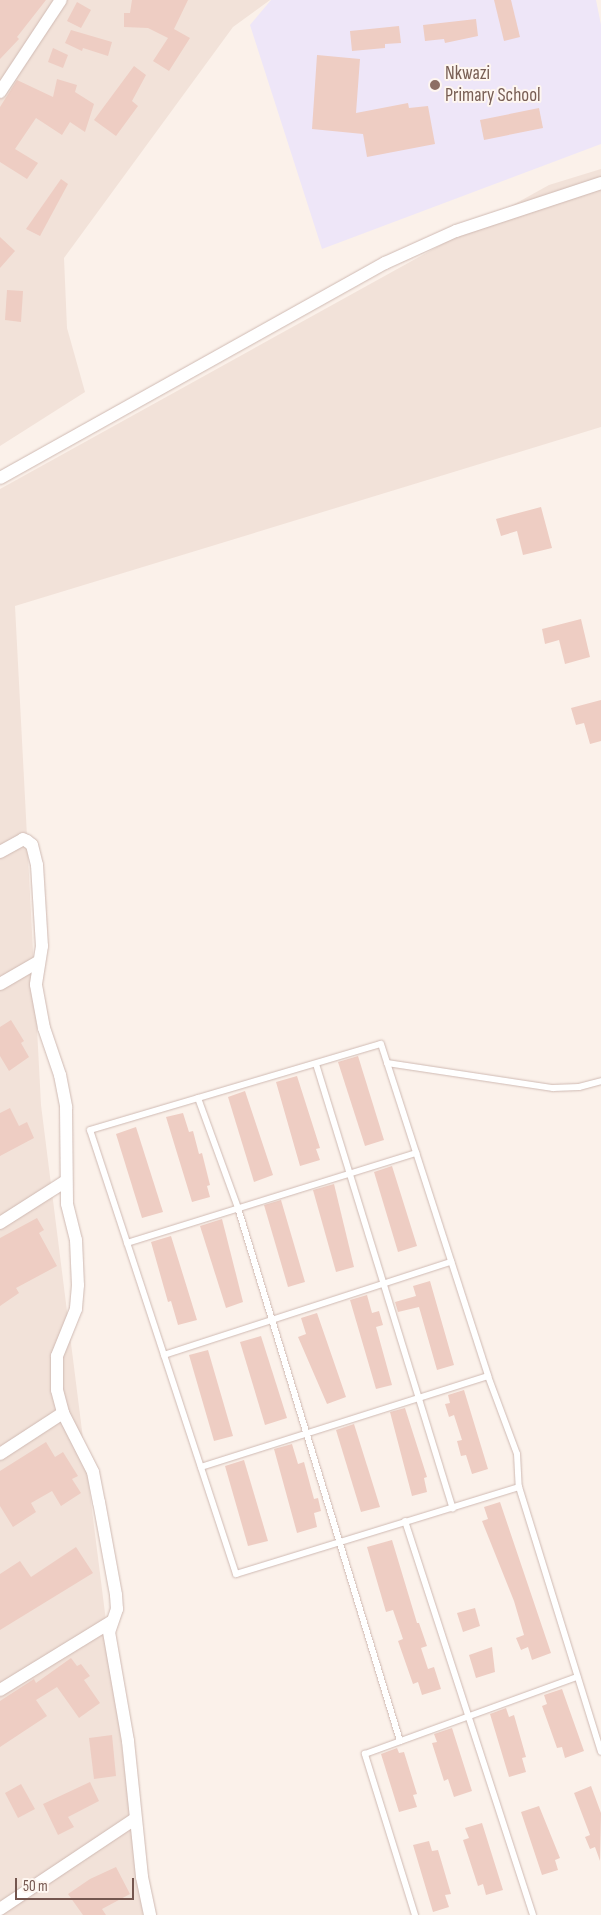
<!DOCTYPE html>
<style>
body{margin:0}
#map{position:relative;width:601px;height:1915px;overflow:hidden;background:#fbf1ea;font-family:"Sofia Sans Condensed",sans-serif}
div>[style]{position:absolute}
[style*='--x']{left:calc(var(--x)*1px);top:calc(var(--y)*1px);width:calc(var(--w)*1px);rotate:calc(var(--a)*1deg)}
.residential>*{inset:0;background:#f2e2d9}
.education>*{inset:0;background:#eee6f8}
.building>*{inset:0;background:#eecdc3}
.roads{filter:drop-shadow(0 0 1px #cfbab3) drop-shadow(0 0 1px #cfbab3)}
.lane>*{height:6px;margin:-3px;padding:0 3px;transform-origin:3px;border-radius:3px;background:#fff}
.street>*{height:12px;margin:-6px;padding:0 6px;transform-origin:6px;border-radius:6px;background:#fff}
.dots>*{width:14px;height:14px;translate:-50% -50%;box-sizing:border-box;border:2px solid #fef6f0;border-radius:50%}
span{translate:-50% -50%;white-space:nowrap;text-align:center;line-height:1.15;-webkit-text-stroke:4px #fef6f0;paint-order:stroke}
.education-label{font-size:19px;color:#785e54}
.left{translate:0 -50%;text-align:left}
.scale{position:absolute;left:15px;top:1878px;width:119px;height:22px;box-sizing:border-box;border:2px solid #74564f;border-top:0;padding-left:6px;font-size:15px;line-height:18px;white-space:nowrap;color:#74564f;-webkit-text-stroke:4px #fef6f0;paint-order:stroke}
</style>
<div id="map">
<div class="residential">
<div style="clip-path:polygon(0 0,270px 0,233px 27px,64px 258px,67px 328px,85px 392px,0 446px)"></div>
<div style="clip-path:polygon(601px 169px,601px 427px,15px 606px,41px 1105px,143px 1915px,0 1915px,0 489px,549px 185px)"></div>
</div>
<div class="education">
<div style="clip-path:polygon(271px 0,596px 0,601px 25px,601px 144px,322px 249px,250px 25px)"></div>
</div>
<div class="building">
<div style="clip-path:polygon(0 0,46px 0,17px 37px,19px 39px,0 59px)"></div>
<div style="clip-path:polygon(132px 0,188px 0,174px 29px,190px 38px,169px 71px,153px 61px,168px 38px,148px 28px,124px 27px,124px 13px,130px 13px)"></div>
<div style="clip-path:polygon(494px 0,511px 0,520px 37px,504px 41px)"></div>
<div style="clip-path:polygon(77px 2px,91px 10px,81px 28px,67px 21px)"></div>
<div style="clip-path:polygon(476px 19px,478px 36px,445px 43px,444px 39px,425px 41px,423px 25px)"></div>
<div style="clip-path:polygon(399px 26px,401px 43px,385px 44px,385px 48px,352px 51px,350px 31px)"></div>
<div style="clip-path:polygon(71px 30px,112px 42px,108px 56px,83px 48px,82px 51px,65px 43px)"></div>
<div style="clip-path:polygon(53px 48px,68px 55px,63px 68px,48px 62px)"></div>
<div style="clip-path:polygon(317px 55px,360px 59px,356px 113px,408px 103px,409px 108px,428px 106px,435px 144px,367px 157px,363px 134px,312px 129px)"></div>
<div style="clip-path:polygon(134px 66px,146px 75px,132px 101px,138px 106px,116px 136px,94px 120px)"></div>
<div style="clip-path:polygon(57px 79px,77px 85px,75px 92px,94px 104px,85px 132px,70px 122px,62px 135px,36px 118px,15px 149px,38px 163px,27px 179px,0 162px,0 107px,17px 80px,53px 97px)"></div>
<div style="clip-path:polygon(539px 108px,543px 128px,484px 140px,480px 120px)"></div>
<div style="clip-path:polygon(61px 179px,68px 184px,40px 236px,26px 229px)"></div>
<div style="clip-path:polygon(0 237px,15px 251px,0 268px)"></div>
<div style="clip-path:polygon(7px 290px,23px 291px,21px 322px,5px 320px)"></div>
<div style="clip-path:polygon(541px 507px,552px 548px,523px 555px,517px 531px,501px 536px,496px 519px)"></div>
<div style="clip-path:polygon(581px 619px,590px 657px,565px 664px,559px 640px,545px 644px,542px 629px)"></div>
<div style="clip-path:polygon(601px 700px,601px 741px,590px 744px,584px 723px,576px 725px,571px 708px)"></div>
<div style="clip-path:polygon(11px 1020px,24px 1041px,21px 1043px,29px 1057px,9px 1071px,0 1056px,0 1027px)"></div>
<div style="clip-path:polygon(358px 1056px,384px 1140px,365px 1146px,338px 1062px)"></div>
<div style="clip-path:polygon(297px 1076px,320px 1148px,316px 1149px,320px 1160px,300px 1166px,276px 1082px)"></div>
<div style="clip-path:polygon(245px 1091px,273px 1175px,254px 1182px,228px 1097px)"></div>
<div style="clip-path:polygon(10px 1108px,19px 1126px,27px 1122px,34px 1138px,0 1156px,0 1113px)"></div>
<div style="clip-path:polygon(183px 1113px,189px 1132px,193px 1131px,199px 1154px,202px 1153px,210px 1185px,207px 1186px,210px 1197px,192px 1202px,166px 1117px)"></div>
<div style="clip-path:polygon(136px 1127px,163px 1212px,142px 1218px,116px 1134px)"></div>
<div style="clip-path:polygon(392px 1166px,417px 1246px,398px 1252px,374px 1172px)"></div>
<div style="clip-path:polygon(334px 1184px,354px 1267px,336px 1272px,313px 1190px)"></div>
<div style="clip-path:polygon(281px 1200px,305px 1282px,288px 1287px,264px 1205px)"></div>
<div style="clip-path:polygon(37px 1218px,44px 1230px,39px 1233px,57px 1266px,16px 1288px,19px 1293px,0 1306px,0 1238px)"></div>
<div style="clip-path:polygon(222px 1219px,243px 1302px,226px 1308px,200px 1226px)"></div>
<div style="clip-path:polygon(171px 1236px,197px 1320px,178px 1325px,171px 1301px,168px 1302px,151px 1242px)"></div>
<div style="clip-path:polygon(430px 1281px,454px 1365px,437px 1370px,419px 1307px,398px 1312px,395px 1302px,416px 1296px,413px 1286px)"></div>
<div style="clip-path:polygon(367px 1295px,372px 1313px,379px 1311px,383px 1325px,376px 1327px,392px 1385px,376px 1389px,350px 1300px)"></div>
<div style="clip-path:polygon(317px 1313px,346px 1397px,327px 1404px,298px 1337px,306px 1334px,301px 1318px)"></div>
<div style="clip-path:polygon(261px 1336px,287px 1418px,265px 1425px,240px 1342px)"></div>
<div style="clip-path:polygon(208px 1350px,233px 1436px,214px 1441px,189px 1355px)"></div>
<div style="clip-path:polygon(464px 1390px,488px 1469px,472px 1474px,466px 1455px,461px 1456px,457px 1441px,462px 1440px,454px 1415px,449px 1417px,445px 1404px,450px 1403px,448px 1395px)"></div>
<div style="clip-path:polygon(405px 1408px,427px 1477px,424px 1478px,427px 1492px,412px 1496px,390px 1412px)"></div>
<div style="clip-path:polygon(354px 1424px,380px 1507px,361px 1512px,336px 1430px)"></div>
<div style="clip-path:polygon(46px 1442px,55px 1457px,63px 1452px,78px 1476px,72px 1479px,81px 1493px,61px 1506px,52px 1491px,31px 1503px,36px 1512px,13px 1527px,0 1506px,0 1471px)"></div>
<div style="clip-path:polygon(292px 1444px,298px 1464px,304px 1462px,314px 1499px,318px 1498px,321px 1511px,314px 1513px,317px 1527px,297px 1533px,274px 1449px)"></div>
<div style="clip-path:polygon(244px 1460px,268px 1541px,248px 1546px,225px 1466px)"></div>
<div style="clip-path:polygon(500px 1502px,551px 1653px,532px 1660px,528px 1647px,521px 1650px,516px 1638px,524px 1635px,514px 1601px,482px 1521px,488px 1519px,484px 1507px)"></div>
<div style="clip-path:polygon(392px 1540px,417px 1623px,419px 1623px,427px 1646px,421px 1648px,428px 1669px,434px 1667px,441px 1689px,422px 1695px,418px 1682px,413px 1684px,398px 1641px,403px 1639px,393px 1610px,386px 1612px,367px 1547px)"></div>
<div style="clip-path:polygon(76px 1547px,93px 1573px,0 1630px,0 1574px,20px 1561px,31px 1577px)"></div>
<div style="clip-path:polygon(475px 1608px,480px 1626px,463px 1632px,457px 1613px)"></div>
<div style="clip-path:polygon(492px 1647px,495px 1672px,476px 1678px,469px 1655px)"></div>
<div style="clip-path:polygon(71px 1658px,77px 1666px,81px 1664px,90px 1676px,84px 1680px,100px 1703px,79px 1718px,57px 1687px,36px 1700px,47px 1716px,0 1747px,0 1701px,34px 1679px,36px 1683px)"></div>
<div style="clip-path:polygon(562px 1689px,584px 1751px,565px 1758px,562px 1747px,557px 1748px,542px 1706px,547px 1704px,544px 1695px)"></div>
<div style="clip-path:polygon(506px 1708px,509px 1717px,514px 1715px,526px 1757px,522px 1758px,526px 1772px,509px 1777px,490px 1714px)"></div>
<div style="clip-path:polygon(452px 1728px,472px 1791px,454px 1797px,448px 1779px,444px 1781px,432px 1743px,437px 1742px,434px 1734px)"></div>
<div style="clip-path:polygon(112px 1735px,116px 1776px,94px 1779px,89px 1738px)"></div>
<div style="clip-path:polygon(397px 1748px,399px 1753px,404px 1752px,417px 1794px,413px 1795px,417px 1807px,399px 1812px,381px 1754px)"></div>
<div style="clip-path:polygon(90px 1782px,99px 1801px,68px 1817px,74px 1827px,58px 1835px,43px 1804px)"></div>
<div style="clip-path:polygon(21px 1784px,35px 1809px,18px 1818px,5px 1793px)"></div>
<div style="clip-path:polygon(591px 1786px,601px 1813px,600px 1861px,595px 1847px,590px 1849px,585px 1837px,590px 1835px,574px 1793px)"></div>
<div style="clip-path:polygon(539px 1806px,560px 1858px,555px 1860px,558px 1870px,542px 1875px,521px 1812px)"></div>
<div style="clip-path:polygon(482px 1823px,503px 1890px,486px 1895px,483px 1884px,478px 1886px,463px 1840px,469px 1838px,465px 1828px)"></div>
<div style="clip-path:polygon(429px 1841px,432px 1851px,438px 1850px,451px 1894px,445px 1895px,449px 1907px,433px 1912px,413px 1845px)"></div>
<div style="clip-path:polygon(116px 1867px,130px 1894px,102px 1909px,106px 1915px,83px 1915px,68px 1894px,90px 1879px)"></div>
</div>
<div class="roads">
<div class="lane">
<div style="--x:387;--y:1063;--w:168;--a:8.6"></div>
<div style="--x:553;--y:1088;--w:26;--a:-2"></div>
<div style="--x:579;--y:1087;--w:23;--a:-15"></div>
<div style="--x:316;--y:1064;--w:465;--a:72.9"></div>
<div style="--x:198;--y:1098;--w:117;--a:70"></div>
<div style="--x:238;--y:1208;--w:557;--a:73.09"></div>
<div style="--x:127;--y:1243;--w:303;--a:-17.3"></div>
<div style="--x:164;--y:1355;--w:302;--a:-18"></div>
<div style="--x:201;--y:1467;--w:301;--a:-17.6"></div>
<div style="--x:519;--y:1487;--w:296;--a:162.9"></div>
<div style="--x:236;--y:1574;--w:467;--a:-108.2"></div>
<div style="--x:90;--y:1130;--w:303;--a:-16.5"></div>
<div style="--x:381;--y:1044;--w:349;--a:72.1"></div>
<div style="--x:488;--y:1376;--w:83;--a:69.6"></div>
<div style="--x:517;--y:1454;--w:33;--a:87"></div>
<div style="--x:519;--y:1487;--w:277;--a:72.8"></div>
<div style="--x:405;--y:1521;--w:414;--a:72"></div>
<div style="--x:415;--y:1915;--w:169;--a:-107.3"></div>
<div style="--x:365;--y:1754;--w:226;--a:-20"></div>
</div>
<div class="street">
<div style="--x:0;--y:92;--w:110;--a:-56.5"></div>
<div style="--x:0;--y:478;--w:441;--a:-29.2"></div>
<div style="--x:385;--y:263;--w:78;--a:-24.3"></div>
<div style="--x:456;--y:231;--w:153;--a:-18.3"></div>
<div style="--x:0;--y:852;--w:26;--a:-29"></div>
<div style="--x:23;--y:839;--w:4;--a:27"></div>
<div style="--x:27;--y:841;--w:6;--a:39"></div>
<div style="--x:32;--y:845;--w:21;--a:76"></div>
<div style="--x:37;--y:865;--w:81;--a:86.5"></div>
<div style="--x:42;--y:946;--w:39;--a:99"></div>
<div style="--x:36;--y:985;--w:44;--a:79.5"></div>
<div style="--x:44;--y:1028;--w:50;--a:71.2"></div>
<div style="--x:60;--y:1075;--w:33;--a:79"></div>
<div style="--x:66;--y:1107;--w:97;--a:89.4"></div>
<div style="--x:67;--y:1204;--w:37;--a:76"></div>
<div style="--x:76;--y:1240;--w:45;--a:87.5"></div>
<div style="--x:78;--y:1285;--w:24;--a:95"></div>
<div style="--x:76;--y:1309;--w:51;--a:112"></div>
<div style="--x:57;--y:1356;--w:34;--a:90"></div>
<div style="--x:57;--y:1390;--w:24;--a:75"></div>
<div style="--x:63;--y:1413;--w:66;--a:63"></div>
<div style="--x:93;--y:1472;--w:31;--a:79"></div>
<div style="--x:99;--y:1502;--w:95;--a:79.6"></div>
<div style="--x:116;--y:1595;--w:14;--a:86"></div>
<div style="--x:117;--y:1609;--w:24;--a:109"></div>
<div style="--x:109;--y:1632;--w:111;--a:80.1"></div>
<div style="--x:128;--y:1741;--w:137;--a:84.1"></div>
<div style="--x:142;--y:1877;--w:39;--a:78"></div>
<div style="--x:0;--y:984;--w:44;--a:-30.1"></div>
<div style="--x:0;--y:1223;--w:78;--a:-32.5"></div>
<div style="--x:0;--y:1454;--w:75;--a:-33.1"></div>
<div style="--x:0;--y:1690;--w:130;--a:-31.5"></div>
<div style="--x:0;--y:1909;--w:162;--a:-33.7"></div>
</div>
</div>
<div class="dots">
<div style="left:435px;top:85px;background:#8d6e63"></div>
</div>
<div class="education-label">
<span class="left" style="left:445px;top:85px">Nkwazi<br>Primary School</span>
</div>
<div class="scale">50 m</div>
</div>
